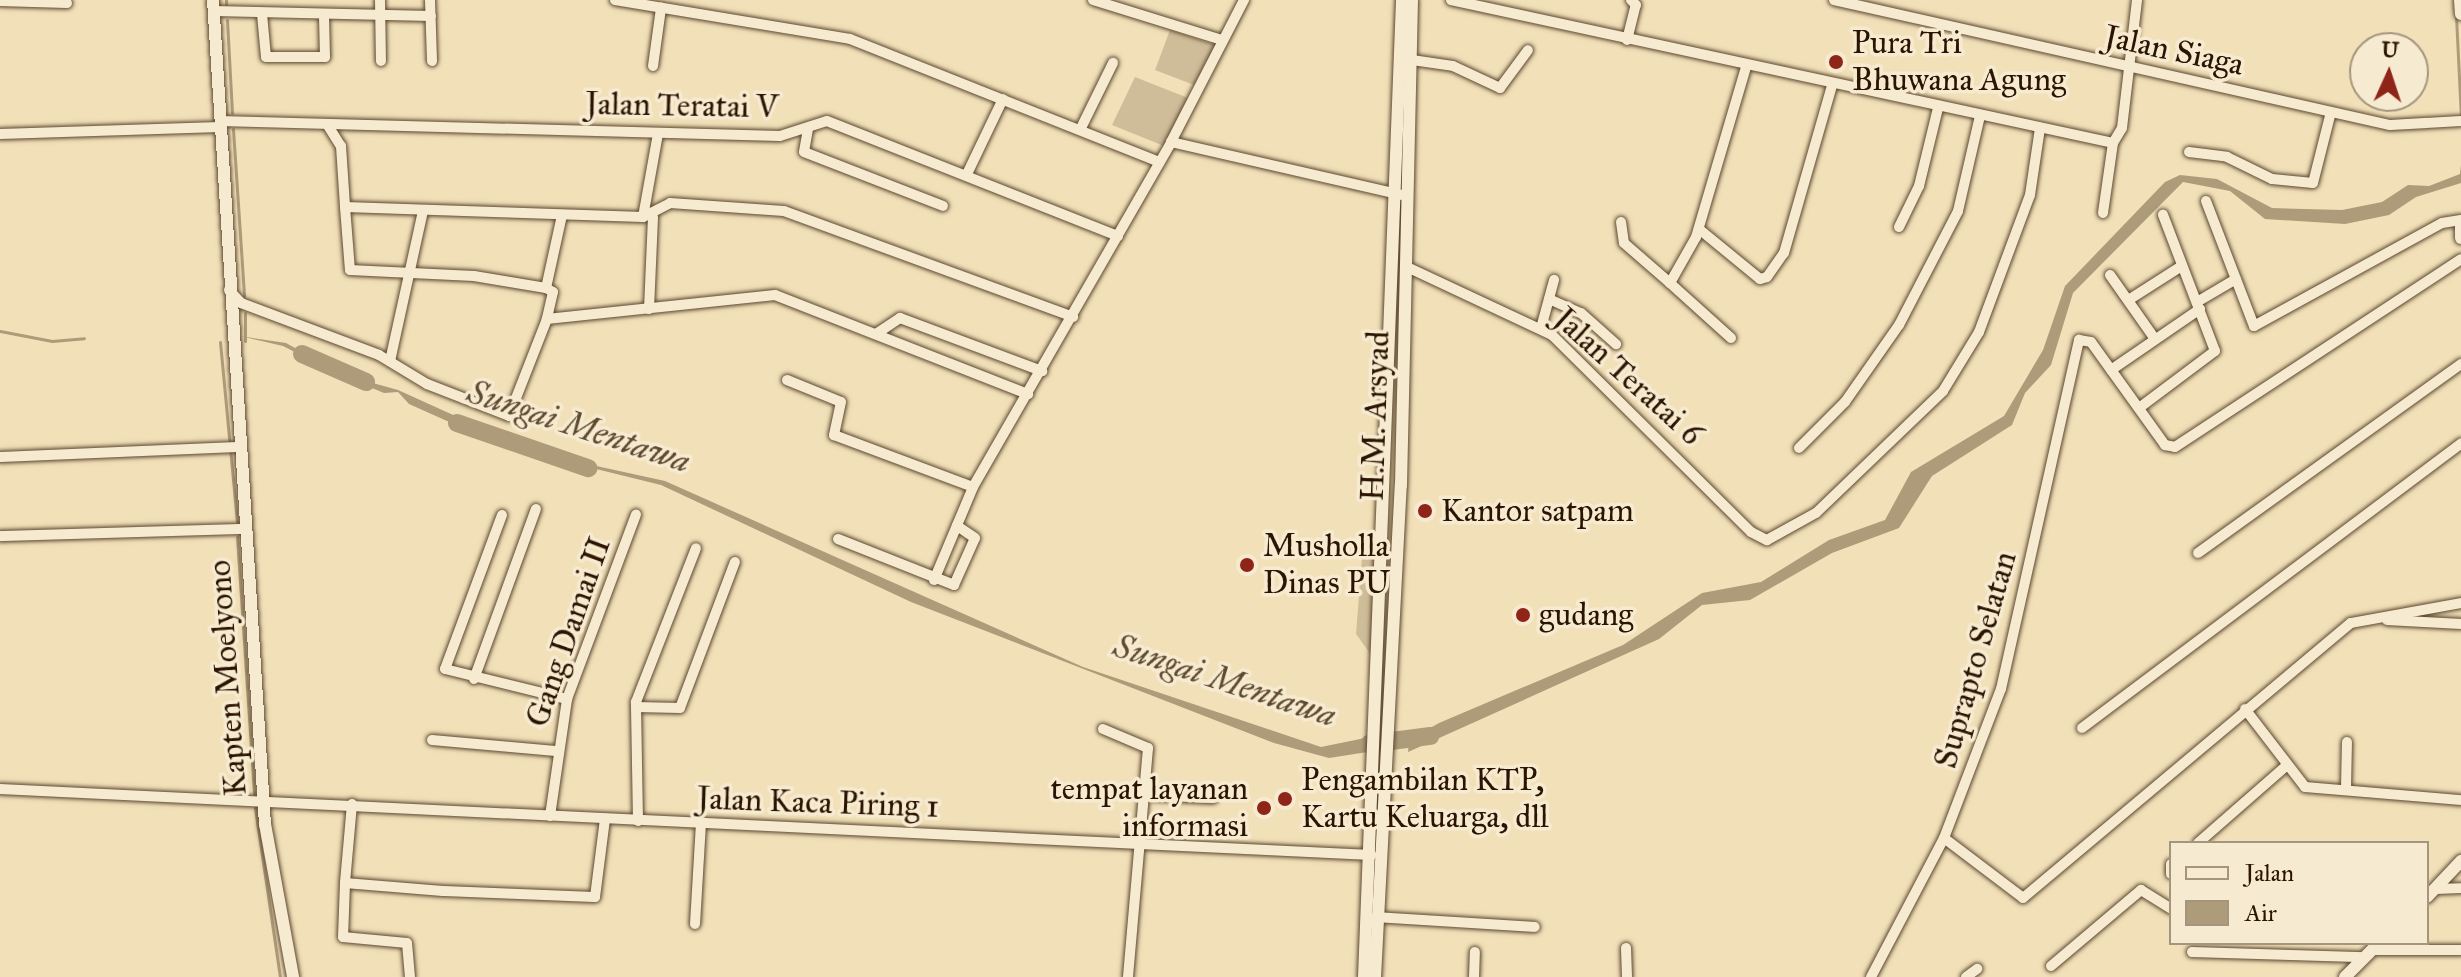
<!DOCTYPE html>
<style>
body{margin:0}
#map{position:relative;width:2461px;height:977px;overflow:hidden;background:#f1e0b8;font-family:"IM FELL Great Primer",serif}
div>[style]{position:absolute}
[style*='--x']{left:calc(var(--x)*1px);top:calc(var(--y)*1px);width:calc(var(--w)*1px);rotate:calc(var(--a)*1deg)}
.green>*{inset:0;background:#cfbd99}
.water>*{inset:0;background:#ae9b7a}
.stream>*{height:3px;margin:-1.5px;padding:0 1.5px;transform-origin:1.5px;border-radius:1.5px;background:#ae9b7a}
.river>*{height:18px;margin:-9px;padding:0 9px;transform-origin:9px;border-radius:9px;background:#ae9b7a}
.roads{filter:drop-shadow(0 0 2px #5c472f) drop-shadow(0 0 2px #5c472f)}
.minor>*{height:10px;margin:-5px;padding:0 5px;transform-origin:5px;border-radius:5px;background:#f6ebd1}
.tertiary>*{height:12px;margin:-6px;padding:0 6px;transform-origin:6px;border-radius:6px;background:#f6ebd1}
.dots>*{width:22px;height:22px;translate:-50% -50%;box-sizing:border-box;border:4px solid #f6ebd1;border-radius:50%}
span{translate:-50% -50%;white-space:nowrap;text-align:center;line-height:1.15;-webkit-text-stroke:7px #f6ebd1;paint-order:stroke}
.poi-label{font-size:32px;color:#2b1401}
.left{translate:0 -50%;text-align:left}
.right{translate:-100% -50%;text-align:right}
.street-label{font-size:32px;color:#2b1401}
.water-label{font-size:34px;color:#5f4a31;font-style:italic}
.legend{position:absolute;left:2169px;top:841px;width:260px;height:104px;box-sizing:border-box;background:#f6ebd1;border:2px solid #a5957e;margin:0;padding:10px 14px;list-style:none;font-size:24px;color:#2b1401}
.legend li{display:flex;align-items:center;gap:16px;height:40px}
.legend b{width:40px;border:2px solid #a5957e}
.north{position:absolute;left:2349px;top:32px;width:80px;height:80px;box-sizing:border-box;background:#f6ebd1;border:2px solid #a5957e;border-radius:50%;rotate:3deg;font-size:22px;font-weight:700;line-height:32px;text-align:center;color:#2b1401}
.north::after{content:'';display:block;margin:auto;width:28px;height:36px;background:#8f2418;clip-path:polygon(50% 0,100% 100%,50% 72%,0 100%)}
</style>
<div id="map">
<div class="green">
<div style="clip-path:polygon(1170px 30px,1215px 45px,1194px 85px,1155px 70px)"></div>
<div style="clip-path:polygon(1135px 77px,1188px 98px,1164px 146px,1112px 125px)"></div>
<div style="clip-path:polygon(1363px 545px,1381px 558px,1377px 663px,1356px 634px)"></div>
</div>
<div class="water">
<div style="clip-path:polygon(2461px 165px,2461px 183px,2416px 197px,2389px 215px,2345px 224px,2265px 219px,2230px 191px,2183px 182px,2073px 293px,2051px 365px,2025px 393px,2012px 425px,1932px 476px,1899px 528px,1832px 553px,1750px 600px,1702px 605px,1659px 639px,1408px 752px,1409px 740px,1439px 723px,1623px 645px,1702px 593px,1761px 582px,1829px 540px,1885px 520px,1911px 472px,2004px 416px,2043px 350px,2065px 286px,2165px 182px,2180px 175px,2217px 179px,2272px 208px,2342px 210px,2382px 202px,2408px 185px,2429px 186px,2460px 174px)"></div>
<div style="clip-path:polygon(240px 336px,286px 343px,344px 375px,398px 390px,537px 453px,665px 481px,1083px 667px,1321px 747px,1375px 736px,1374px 751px,1329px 758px,1274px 743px,911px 602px,661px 485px,503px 446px,409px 404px,398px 392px,384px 393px,336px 373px,283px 346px)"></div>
</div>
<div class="stream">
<div style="--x:226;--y:0;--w:4;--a:90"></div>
<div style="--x:2456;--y:16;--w:104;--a:87.2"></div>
<div style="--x:227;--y:20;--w:93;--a:86.9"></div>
<div style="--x:233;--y:129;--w:167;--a:86.2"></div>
<div style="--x:0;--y:331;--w:53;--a:10.9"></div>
<div style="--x:52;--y:341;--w:32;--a:-5"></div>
<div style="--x:245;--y:341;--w:28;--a:-90"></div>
<div style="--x:220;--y:342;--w:180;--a:84.6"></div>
<div style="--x:237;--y:537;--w:257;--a:86.2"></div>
<div style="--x:255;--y:808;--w:171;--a:81.6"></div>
</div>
<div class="river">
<div style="--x:302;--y:354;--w:70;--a:23.6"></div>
<div style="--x:457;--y:423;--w:139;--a:19"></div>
<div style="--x:1369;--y:744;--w:62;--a:-7.5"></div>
</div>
<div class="roads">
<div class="minor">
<div style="--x:380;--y:0;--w:61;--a:89.1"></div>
<div style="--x:430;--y:0;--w:61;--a:88.1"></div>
<div style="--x:615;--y:0;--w:238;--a:9.4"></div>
<div style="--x:850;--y:39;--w:333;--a:21.7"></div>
<div style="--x:1093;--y:0;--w:135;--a:17.2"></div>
<div style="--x:1451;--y:0;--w:677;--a:12.19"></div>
<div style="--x:1834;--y:0;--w:570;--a:12.67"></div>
<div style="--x:2390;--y:125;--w:71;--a:-3.2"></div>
<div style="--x:0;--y:1;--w:67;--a:1.7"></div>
<div style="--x:214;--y:11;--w:217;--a:1.3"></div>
<div style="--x:262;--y:14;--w:43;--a:84.7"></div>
<div style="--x:266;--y:57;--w:59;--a:0"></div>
<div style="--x:325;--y:57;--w:40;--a:-91.4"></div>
<div style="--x:1627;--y:40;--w:36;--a:-76"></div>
<div style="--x:1636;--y:5;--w:7;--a:-135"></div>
<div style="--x:1412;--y:60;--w:41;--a:8.3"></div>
<div style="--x:1453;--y:66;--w:52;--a:25.1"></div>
<div style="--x:1500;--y:88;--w:47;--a:-53.6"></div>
<div style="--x:653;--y:66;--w:59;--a:-82.1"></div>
<div style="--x:220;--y:121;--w:560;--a:1.53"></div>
<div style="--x:780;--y:136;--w:49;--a:-17.7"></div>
<div style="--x:827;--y:121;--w:313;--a:21.6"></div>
<div style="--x:327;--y:124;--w:26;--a:58"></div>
<div style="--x:341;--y:146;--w:61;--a:86.2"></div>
<div style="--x:345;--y:207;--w:298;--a:1.9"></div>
<div style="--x:643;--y:217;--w:30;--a:-27"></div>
<div style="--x:670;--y:203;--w:114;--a:4"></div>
<div style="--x:784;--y:211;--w:308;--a:20.1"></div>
<div style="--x:808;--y:129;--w:23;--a:100"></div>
<div style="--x:804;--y:152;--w:149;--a:21.2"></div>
<div style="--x:1080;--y:130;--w:75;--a:-63.8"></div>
<div style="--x:0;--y:134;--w:220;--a:-1.8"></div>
<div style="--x:1171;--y:142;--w:160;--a:-62.8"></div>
<div style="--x:2113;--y:143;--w:17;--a:-59"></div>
<div style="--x:2122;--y:128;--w:129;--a:-83.3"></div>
<div style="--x:2189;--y:152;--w:38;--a:7"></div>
<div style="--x:2227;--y:157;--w:50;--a:26.1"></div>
<div style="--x:2272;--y:179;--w:41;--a:5.6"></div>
<div style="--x:2313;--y:183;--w:73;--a:-75.8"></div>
<div style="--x:967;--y:174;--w:83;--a:-64.4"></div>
<div style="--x:2206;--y:201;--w:134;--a:69"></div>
<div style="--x:2254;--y:326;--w:214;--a:-28.7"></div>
<div style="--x:2442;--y:223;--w:19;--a:-9"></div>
<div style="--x:345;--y:207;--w:63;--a:85.5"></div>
<div style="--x:350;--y:270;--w:124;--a:2.8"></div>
<div style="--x:474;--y:276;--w:73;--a:9.5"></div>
<div style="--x:546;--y:288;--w:8;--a:30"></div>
<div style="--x:553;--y:292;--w:28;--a:103"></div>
<div style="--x:547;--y:319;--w:229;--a:-6"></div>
<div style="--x:775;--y:295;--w:272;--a:21.4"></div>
<div style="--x:2103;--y:213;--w:71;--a:-81.9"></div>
<div style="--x:643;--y:217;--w:84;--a:-79.8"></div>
<div style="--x:1621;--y:222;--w:21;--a:82"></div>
<div style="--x:1624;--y:243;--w:61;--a:41"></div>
<div style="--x:1899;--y:227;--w:46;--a:-64"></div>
<div style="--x:1919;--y:186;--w:80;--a:-76.3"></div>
<div style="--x:1699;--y:229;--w:79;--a:39.3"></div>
<div style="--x:1760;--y:279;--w:7;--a:-16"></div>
<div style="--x:1767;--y:277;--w:29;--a:-55"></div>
<div style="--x:1784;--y:253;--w:174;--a:-74"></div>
<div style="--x:1407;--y:267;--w:160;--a:25.1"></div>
<div style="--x:1552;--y:335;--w:280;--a:44.7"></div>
<div style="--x:1751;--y:532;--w:18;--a:27"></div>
<div style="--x:1767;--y:540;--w:56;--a:-28.9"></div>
<div style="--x:1816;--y:513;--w:176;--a:-43.8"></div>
<div style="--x:1943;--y:391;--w:69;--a:-58.6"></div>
<div style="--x:1979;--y:332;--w:146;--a:-69.6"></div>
<div style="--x:2030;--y:195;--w:68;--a:-81.5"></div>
<div style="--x:2110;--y:275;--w:78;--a:54.9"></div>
<div style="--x:546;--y:288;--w:75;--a:-77.6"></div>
<div style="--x:229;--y:290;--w:18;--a:47"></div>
<div style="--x:241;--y:303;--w:147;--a:20.6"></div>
<div style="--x:379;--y:355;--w:56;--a:31.1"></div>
<div style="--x:427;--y:384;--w:88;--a:21.3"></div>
<div style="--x:509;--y:416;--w:104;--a:-68.6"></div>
<div style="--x:1549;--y:299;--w:35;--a:24"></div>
<div style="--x:1581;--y:313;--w:47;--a:41.5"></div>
<div style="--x:2130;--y:299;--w:59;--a:-32.6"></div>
<div style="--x:2197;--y:302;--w:45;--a:-30.5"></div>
<div style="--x:649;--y:309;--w:92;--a:-87.5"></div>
<div style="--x:1541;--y:328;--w:50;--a:-74.8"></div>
<div style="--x:876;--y:334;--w:29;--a:-34"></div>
<div style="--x:900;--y:318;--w:152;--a:20.5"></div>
<div style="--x:1731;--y:338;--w:82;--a:-138"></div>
<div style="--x:1670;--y:283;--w:53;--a:-60.5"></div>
<div style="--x:1696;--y:237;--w:177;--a:-73.6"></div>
<div style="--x:390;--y:361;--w:154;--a:-77.6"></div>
<div style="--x:2111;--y:370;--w:108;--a:-34.4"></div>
<div style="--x:787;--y:380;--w:58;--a:22.2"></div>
<div style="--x:841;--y:402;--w:34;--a:102"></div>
<div style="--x:834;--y:435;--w:148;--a:20.5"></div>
<div style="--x:2139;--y:408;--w:95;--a:-36.9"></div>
<div style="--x:2215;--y:351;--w:146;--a:-110.9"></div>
<div style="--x:1799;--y:448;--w:65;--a:-45"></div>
<div style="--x:1845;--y:402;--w:94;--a:-55"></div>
<div style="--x:1899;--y:325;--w:128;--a:-62.6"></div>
<div style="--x:1958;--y:211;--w:98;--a:-77"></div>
<div style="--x:0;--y:457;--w:238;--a:-2.4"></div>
<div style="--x:502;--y:515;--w:164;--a:110.3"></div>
<div style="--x:445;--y:669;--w:126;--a:13.8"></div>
<div style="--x:0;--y:536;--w:243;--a:-1.7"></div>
<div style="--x:838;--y:539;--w:125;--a:21.6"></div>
<div style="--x:954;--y:585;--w:51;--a:-65.9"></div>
<div style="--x:975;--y:538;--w:22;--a:-146"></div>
<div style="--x:2198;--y:553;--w:324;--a:-35.7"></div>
<div style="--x:934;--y:580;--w:101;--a:-67.2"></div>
<div style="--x:973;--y:487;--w:398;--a:-60.1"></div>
<div style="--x:1171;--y:142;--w:237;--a:12.9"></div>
<div style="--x:2387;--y:620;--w:74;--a:3.1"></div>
<div style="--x:474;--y:679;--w:181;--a:-70"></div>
<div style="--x:636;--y:707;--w:44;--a:1.3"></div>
<div style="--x:680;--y:708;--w:156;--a:-69.4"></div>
<div style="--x:2245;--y:709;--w:98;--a:52.4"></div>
<div style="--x:2305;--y:787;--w:157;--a:4.8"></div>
<div style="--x:2082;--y:728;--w:474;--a:-36.9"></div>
<div style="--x:1103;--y:729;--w:49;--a:22.9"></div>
<div style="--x:1148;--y:748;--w:230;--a:95"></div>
<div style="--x:432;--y:740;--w:124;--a:5.1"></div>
<div style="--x:2346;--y:788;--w:46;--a:-88.8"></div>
<div style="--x:0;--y:789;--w:1373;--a:2.76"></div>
<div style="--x:1146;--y:795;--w:67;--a:2.6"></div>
<div style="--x:352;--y:804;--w:79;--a:95.1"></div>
<div style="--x:345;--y:883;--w:98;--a:4.7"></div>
<div style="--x:443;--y:891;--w:152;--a:2.3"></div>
<div style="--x:595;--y:897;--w:79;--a:-82.7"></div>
<div style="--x:550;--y:816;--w:118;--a:-81.7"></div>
<div style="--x:567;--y:699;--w:197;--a:-69.5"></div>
<div style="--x:638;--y:821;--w:119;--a:-91"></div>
<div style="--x:636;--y:702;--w:165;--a:-68.7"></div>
<div style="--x:1944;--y:838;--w:99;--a:37.2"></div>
<div style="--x:2023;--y:898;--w:428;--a:-40"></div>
<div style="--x:2351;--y:623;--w:112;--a:-10.3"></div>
<div style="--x:2198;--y:843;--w:117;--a:-41.2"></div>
<div style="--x:2171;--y:864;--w:10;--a:90"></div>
<div style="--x:345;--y:883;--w:54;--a:92.1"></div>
<div style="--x:343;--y:937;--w:64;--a:5.4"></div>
<div style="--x:407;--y:943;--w:34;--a:85"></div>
<div style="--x:2436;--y:889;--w:25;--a:-2"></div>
<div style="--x:1376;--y:917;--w:159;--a:3.6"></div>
<div style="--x:695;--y:924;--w:100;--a:-86.6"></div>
<div style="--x:1626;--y:948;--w:29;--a:88"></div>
<div style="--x:2372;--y:950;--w:89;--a:0"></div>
<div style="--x:2192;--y:952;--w:173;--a:1.7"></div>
<div style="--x:2051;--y:966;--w:118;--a:-40.2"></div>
<div style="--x:2141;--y:890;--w:36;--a:32"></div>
<div style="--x:1474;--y:977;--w:25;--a:-88"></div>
<div style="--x:1871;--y:977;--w:157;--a:-62.3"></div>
<div style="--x:1944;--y:838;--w:160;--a:-69.1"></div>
<div style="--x:2001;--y:689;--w:358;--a:-77.4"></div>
<div style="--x:2079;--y:340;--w:12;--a:9"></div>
<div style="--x:2091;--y:342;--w:127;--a:54.3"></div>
<div style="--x:2165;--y:445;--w:10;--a:11"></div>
<div style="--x:2175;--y:447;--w:342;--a:-33.3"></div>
<div style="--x:1966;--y:977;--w:14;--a:-36"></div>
</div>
<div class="tertiary">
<div style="--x:213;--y:0;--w:826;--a:86.39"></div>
<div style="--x:265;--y:824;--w:156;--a:79.6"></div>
<div style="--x:2460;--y:0;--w:14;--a:86"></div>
<div style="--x:2461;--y:223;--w:15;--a:90"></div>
<div style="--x:2427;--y:897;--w:50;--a:-46.6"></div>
<div style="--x:1364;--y:977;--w:978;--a:-87.77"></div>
<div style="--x:1375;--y:977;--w:493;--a:-87"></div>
<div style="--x:1401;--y:485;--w:485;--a:-88.7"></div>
<div style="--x:2345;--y:977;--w:48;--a:-45"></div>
</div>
</div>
<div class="dots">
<div style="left:1836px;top:62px;background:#8f2418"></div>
<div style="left:1425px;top:511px;background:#8f2418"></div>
<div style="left:1247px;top:565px;background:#8f2418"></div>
<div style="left:1523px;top:615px;background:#8f2418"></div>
<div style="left:1285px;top:799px;background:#8f2418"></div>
<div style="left:1264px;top:808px;background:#8f2418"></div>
</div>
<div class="poi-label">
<span class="left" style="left:1852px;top:62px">Pura Tri<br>Bhuwana Agung</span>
<span class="left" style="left:1441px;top:511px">Kantor satpam</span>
<span class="left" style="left:1263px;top:565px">Musholla<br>Dinas PU</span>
<span class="left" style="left:1539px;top:615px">gudang</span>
<span class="left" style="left:1301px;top:799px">Pengambilan KTP,<br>Kartu Keluarga, dll</span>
<span class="right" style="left:1248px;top:808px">tempat layanan<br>informasi</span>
</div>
<div class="street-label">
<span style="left:2174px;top:51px;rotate:12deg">Jalan Siaga</span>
<span style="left:682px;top:106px;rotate:1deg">Jalan Teratai V</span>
<span style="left:1628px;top:377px;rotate:42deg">Jalan Teratai 6</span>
<span style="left:1376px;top:416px;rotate:-88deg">H.M. Arsyad</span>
<span style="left:569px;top:632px;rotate:-71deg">Gang Damai II</span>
<span style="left:1976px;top:660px;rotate:-74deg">Suprapto Selatan</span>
<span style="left:228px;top:678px;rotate:-94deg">Kapten Moelyono</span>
<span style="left:818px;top:803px;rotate:2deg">Jalan Kaca Piring 1</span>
</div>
<div class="water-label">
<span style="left:579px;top:426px;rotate:18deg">Sungai Mentawa</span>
<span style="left:1225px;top:680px;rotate:18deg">Sungai Mentawa</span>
</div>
<ul class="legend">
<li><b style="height:10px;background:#f6ebd1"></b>Jalan</li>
<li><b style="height:22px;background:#ae9b7a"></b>Air</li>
</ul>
<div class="north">U</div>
</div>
